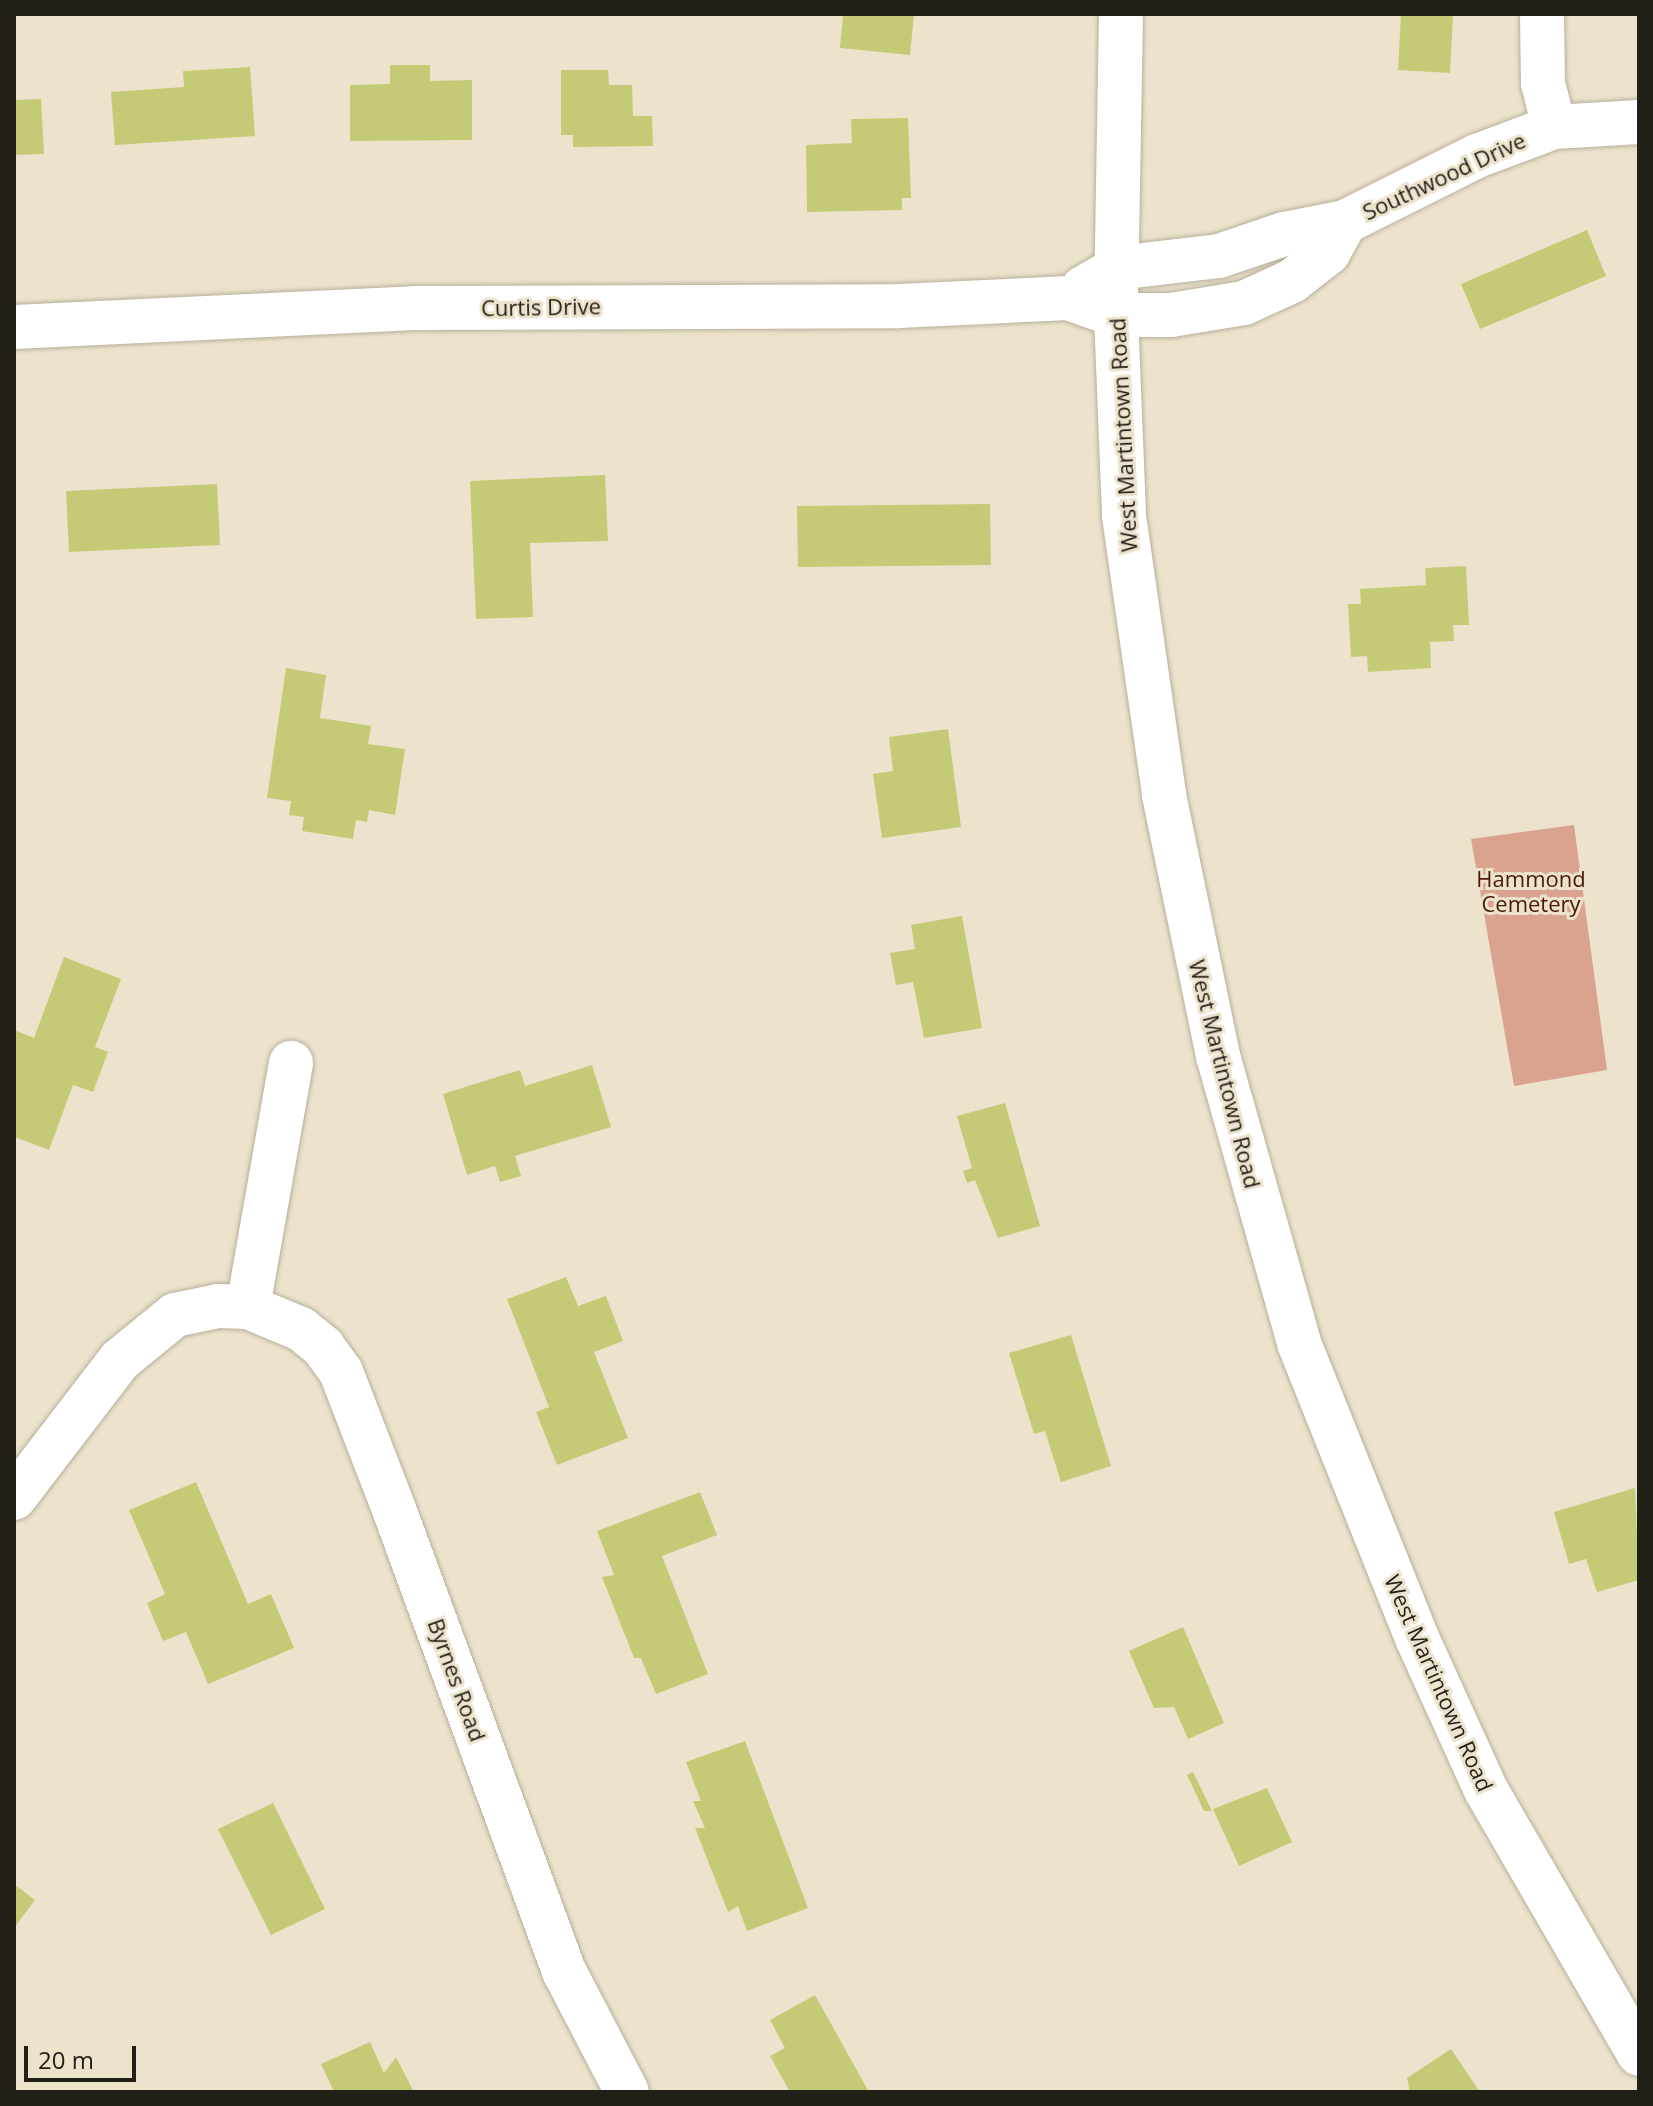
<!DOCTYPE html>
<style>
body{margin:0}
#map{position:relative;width:1653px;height:2106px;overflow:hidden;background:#ede3cd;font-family:"Open Sans",sans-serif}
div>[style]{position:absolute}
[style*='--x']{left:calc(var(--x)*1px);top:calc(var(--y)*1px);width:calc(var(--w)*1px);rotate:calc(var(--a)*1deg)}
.green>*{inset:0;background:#d9a390}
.building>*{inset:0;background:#c5ca76}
.roads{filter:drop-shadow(0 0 2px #b8af9a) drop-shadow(0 0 2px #b8af9a)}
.street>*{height:44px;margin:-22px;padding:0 22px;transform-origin:22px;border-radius:22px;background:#fff}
.secondary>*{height:44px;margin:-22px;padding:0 22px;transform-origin:22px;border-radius:22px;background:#fff}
span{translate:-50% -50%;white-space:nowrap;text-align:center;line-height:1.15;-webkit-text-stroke:6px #ede3cd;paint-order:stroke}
.street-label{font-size:22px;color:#221f17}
.park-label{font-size:22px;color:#4a1803}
.frame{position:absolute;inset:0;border:16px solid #221f17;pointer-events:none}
.scale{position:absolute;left:24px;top:2046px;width:112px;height:36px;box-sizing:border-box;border:4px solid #221f17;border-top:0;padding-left:10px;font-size:24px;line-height:28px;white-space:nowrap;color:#221f17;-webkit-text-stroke:6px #ede3cd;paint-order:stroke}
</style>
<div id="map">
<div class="green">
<div style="clip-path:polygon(1574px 825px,1607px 1070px,1514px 1086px,1471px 839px)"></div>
</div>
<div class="building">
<div style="clip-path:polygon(843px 14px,914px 14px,910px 55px,840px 48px)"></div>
<div style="clip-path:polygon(1401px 14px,1453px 14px,1450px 73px,1398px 70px)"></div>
<div style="clip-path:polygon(390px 65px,430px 65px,430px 81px,472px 80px,472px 140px,350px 141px,350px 85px,390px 84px)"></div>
<div style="clip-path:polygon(250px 67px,255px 136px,115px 145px,111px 92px,184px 87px,183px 71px)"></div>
<div style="clip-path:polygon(561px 70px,608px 70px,609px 85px,632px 85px,633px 116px,652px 116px,653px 146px,573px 147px,573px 135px,561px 135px)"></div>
<div style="clip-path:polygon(41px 99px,44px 154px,14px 155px,14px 100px)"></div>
<div style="clip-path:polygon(908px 118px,911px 198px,902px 198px,902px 210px,807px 212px,806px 145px,852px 143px,851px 119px)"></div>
<div style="clip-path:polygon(1587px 230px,1606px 276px,1480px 329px,1461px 284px)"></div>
<div style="clip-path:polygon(605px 475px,608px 541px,530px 543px,533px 617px,476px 619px,470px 481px)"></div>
<div style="clip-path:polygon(217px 484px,220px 545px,69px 552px,66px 491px)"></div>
<div style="clip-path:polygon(990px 504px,991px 565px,798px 567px,797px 506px)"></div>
<div style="clip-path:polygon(1466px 566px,1469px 625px,1453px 625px,1454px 641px,1430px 642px,1431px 668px,1368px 672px,1367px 656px,1351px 657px,1348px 604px,1361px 604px,1360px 589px,1426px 585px,1425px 568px)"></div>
<div style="clip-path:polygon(286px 668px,326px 675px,320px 718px,371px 726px,368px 744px,405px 749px,395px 815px,369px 810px,367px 822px,356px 820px,353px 839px,302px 831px,304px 817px,289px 815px,291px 801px,267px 798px)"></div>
<div style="clip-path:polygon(948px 729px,961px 827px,882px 838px,873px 774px,893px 771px,889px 737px)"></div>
<div style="clip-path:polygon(962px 916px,982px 1028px,924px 1038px,913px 982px,896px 985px,890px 953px,915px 949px,911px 925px)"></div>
<div style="clip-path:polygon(64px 957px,121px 979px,95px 1047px,108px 1052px,93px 1092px,73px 1085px,49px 1150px,14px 1137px,14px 1030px,34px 1038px)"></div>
<div style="clip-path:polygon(592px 1065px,611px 1127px,515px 1156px,521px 1176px,500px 1182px,495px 1166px,467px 1175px,443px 1094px,520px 1070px,525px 1086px)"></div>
<div style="clip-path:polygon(1005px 1103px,1040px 1226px,998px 1238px,975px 1180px,967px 1183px,963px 1171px,972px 1168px,957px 1116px)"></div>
<div style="clip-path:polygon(566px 1277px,578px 1306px,606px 1296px,623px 1341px,594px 1352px,628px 1438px,557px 1465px,536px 1412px,549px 1407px,507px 1299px)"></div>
<div style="clip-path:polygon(1071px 1335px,1111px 1466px,1061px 1482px,1045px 1431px,1034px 1434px,1009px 1353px)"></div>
<div style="clip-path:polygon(196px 1482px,248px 1604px,271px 1594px,294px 1648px,208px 1684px,186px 1632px,163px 1641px,147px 1603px,165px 1594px,129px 1510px)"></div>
<div style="clip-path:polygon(1635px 1488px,1639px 1580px,1597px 1592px,1586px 1559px,1569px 1564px,1554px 1512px)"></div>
<div style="clip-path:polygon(700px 1492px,717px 1535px,662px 1556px,708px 1674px,656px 1694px,641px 1658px,634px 1658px,602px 1577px,614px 1575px,597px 1531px)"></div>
<div style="clip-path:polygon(1183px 1627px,1224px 1723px,1188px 1739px,1174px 1707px,1154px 1708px,1129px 1651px)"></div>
<div style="clip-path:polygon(745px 1741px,808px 1908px,747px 1931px,738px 1906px,728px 1912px,695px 1828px,705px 1828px,693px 1801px,701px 1801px,686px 1762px)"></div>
<div style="clip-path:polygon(1193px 1772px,1212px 1811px,1204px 1811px,1187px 1775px)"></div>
<div style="clip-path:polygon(1267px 1788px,1292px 1842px,1239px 1866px,1213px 1809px)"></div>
<div style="clip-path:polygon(273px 1803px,325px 1909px,271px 1935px,218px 1829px)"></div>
<div style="clip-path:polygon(14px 1884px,35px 1900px,14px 1928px)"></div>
<div style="clip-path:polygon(815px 1995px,869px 2092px,790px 2092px,770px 2056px,785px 2048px,770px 2020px)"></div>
<div style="clip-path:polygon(370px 2042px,384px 2073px,396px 2057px,414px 2092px,334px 2092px,321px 2064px)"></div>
<div style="clip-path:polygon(1451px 2049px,1480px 2092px,1410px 2092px,1407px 2078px)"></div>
</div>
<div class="roads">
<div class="street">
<div style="--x:1542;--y:14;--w:69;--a:89.2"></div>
<div style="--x:1543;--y:83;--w:45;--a:76"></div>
<div style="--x:1083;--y:288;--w:39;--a:-30"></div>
<div style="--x:1117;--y:268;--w:103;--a:-6.7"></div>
<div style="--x:1219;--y:256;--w:69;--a:-18.7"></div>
<div style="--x:1284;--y:234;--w:62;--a:-11.1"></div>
<div style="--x:1345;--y:222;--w:148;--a:-26.6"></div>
<div style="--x:1477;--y:156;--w:82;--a:-20.6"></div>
<div style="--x:1554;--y:127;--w:85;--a:-3.4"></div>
<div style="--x:14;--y:327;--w:401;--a:-2.7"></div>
<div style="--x:415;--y:308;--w:484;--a:-0.2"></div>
<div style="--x:899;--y:306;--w:169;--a:-2.7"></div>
<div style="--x:1068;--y:298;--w:51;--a:19.5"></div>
<div style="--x:1116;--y:315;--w:55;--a:0"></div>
<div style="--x:1171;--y:315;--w:74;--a:-9.3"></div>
<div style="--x:1244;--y:303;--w:53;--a:-24.6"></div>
<div style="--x:1292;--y:281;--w:46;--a:-37.9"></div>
<div style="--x:1328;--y:253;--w:35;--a:-61"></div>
<div style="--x:248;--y:1307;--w:248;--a:-80"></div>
<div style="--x:14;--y:1498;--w:174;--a:-52.5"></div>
<div style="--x:120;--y:1360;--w:71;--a:-39.3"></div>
<div style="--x:175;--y:1315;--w:44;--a:-11.8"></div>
<div style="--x:218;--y:1306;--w:30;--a:2"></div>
<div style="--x:248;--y:1307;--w:57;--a:22.5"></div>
<div style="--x:301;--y:1329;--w:28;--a:39"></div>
<div style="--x:323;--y:1347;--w:31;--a:54"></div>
<div style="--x:341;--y:1372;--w:150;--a:68.9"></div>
<div style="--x:395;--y:1512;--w:491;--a:69.8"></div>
<div style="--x:565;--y:1973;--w:134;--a:62.5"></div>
</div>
<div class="secondary">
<div style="--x:1121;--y:14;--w:301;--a:91"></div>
<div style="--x:1116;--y:315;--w:201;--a:87.7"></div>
<div style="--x:1124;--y:516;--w:282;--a:81.8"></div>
<div style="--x:1164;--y:795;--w:267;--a:78.3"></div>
<div style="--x:1218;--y:1056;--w:298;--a:74.2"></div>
<div style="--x:1299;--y:1343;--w:318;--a:68.2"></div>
<div style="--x:1417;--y:1638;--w:167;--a:65.6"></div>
<div style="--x:1486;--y:1790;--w:305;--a:59.9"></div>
</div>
</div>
<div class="street-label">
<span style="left:1444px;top:176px;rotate:-25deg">Southwood Drive</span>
<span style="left:541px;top:307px;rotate:-1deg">Curtis Drive</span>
<span style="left:1123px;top:435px;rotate:-93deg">West Martintown Road</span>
<span style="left:1225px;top:1074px;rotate:76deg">West Martintown Road</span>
<span style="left:457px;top:1680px;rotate:70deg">Byrnes Road</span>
<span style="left:1439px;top:1683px;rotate:66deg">West Martintown Road</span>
</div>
<div class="park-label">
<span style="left:1531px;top:891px">Hammond<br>Cemetery</span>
</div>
<div class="frame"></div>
<div class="scale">20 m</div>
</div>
